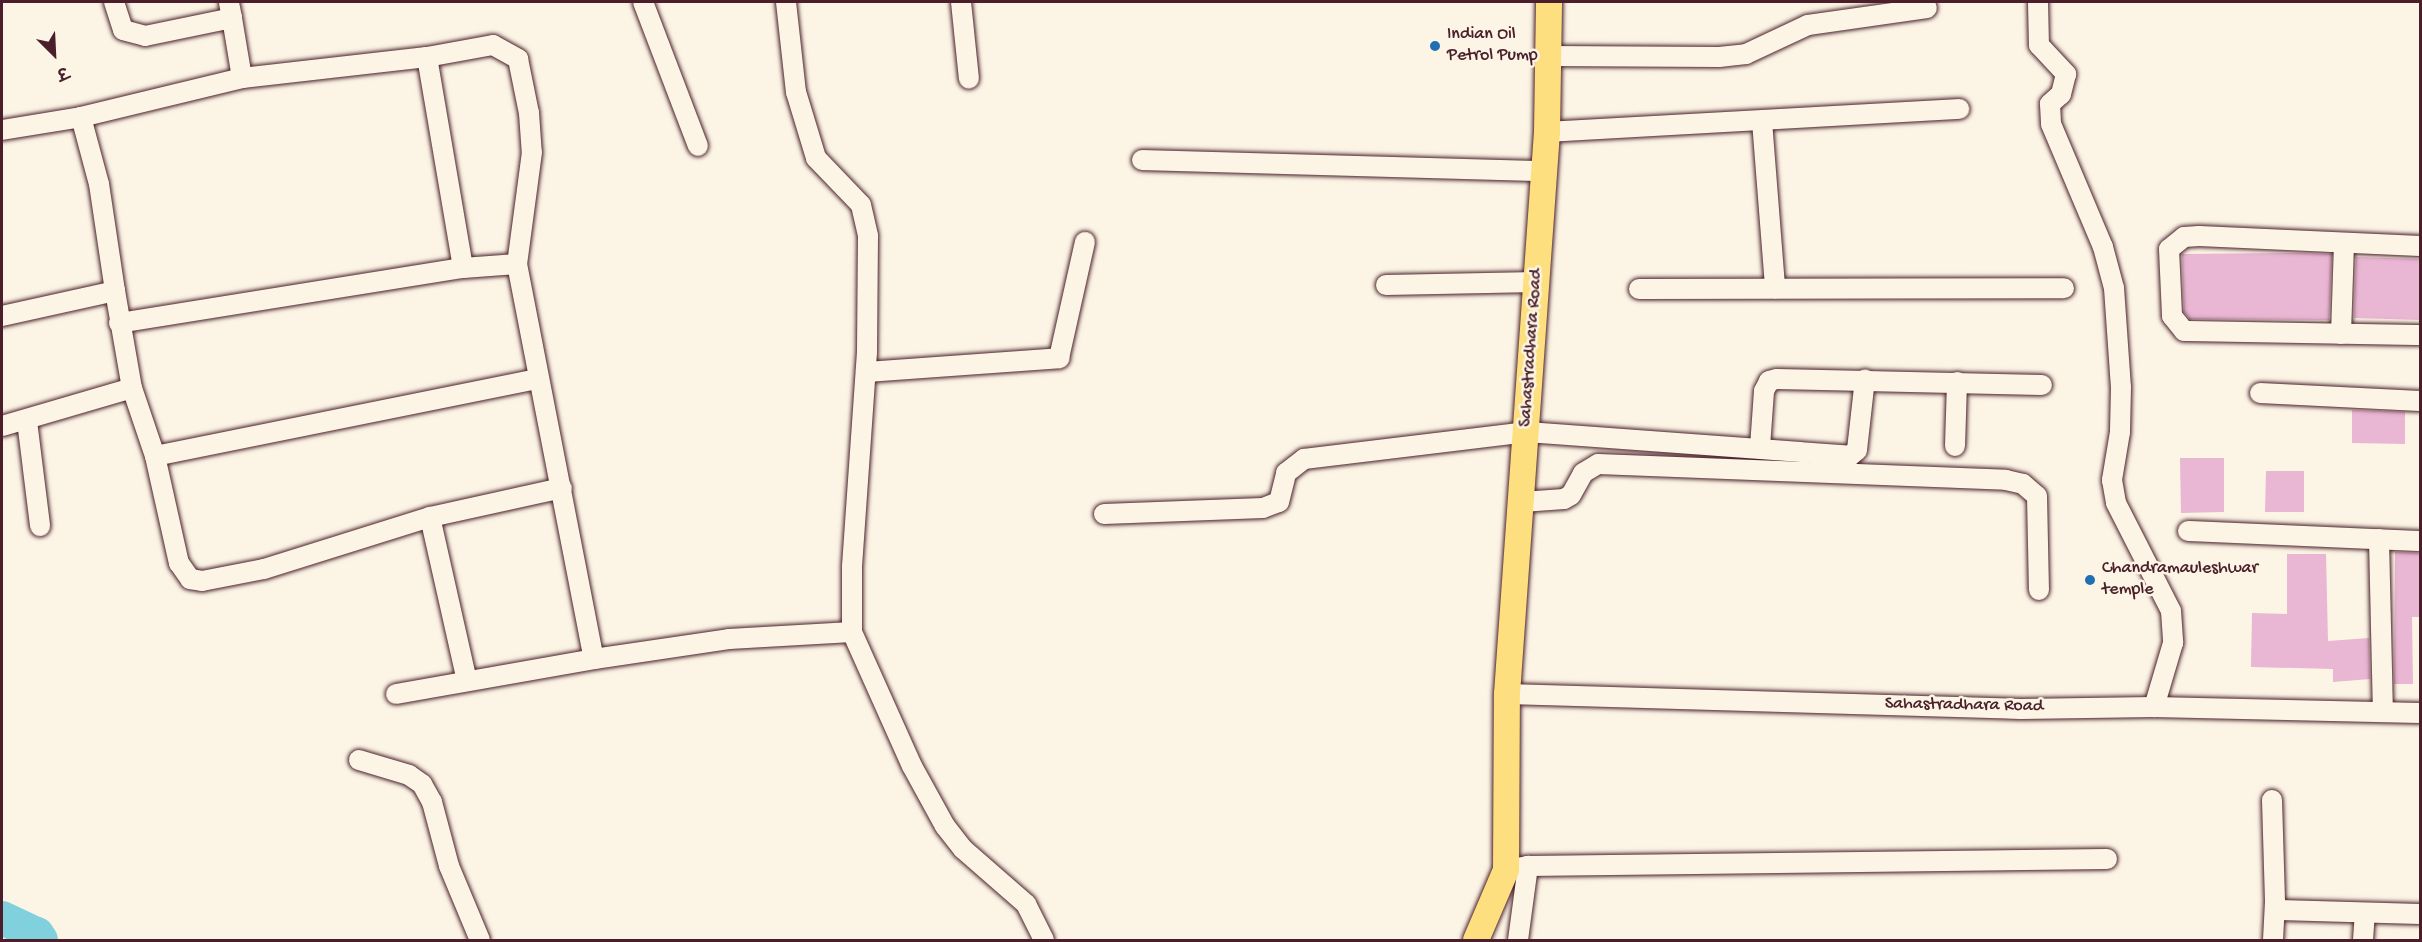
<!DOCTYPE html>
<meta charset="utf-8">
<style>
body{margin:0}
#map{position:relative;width:2422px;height:942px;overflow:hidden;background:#fcf5e5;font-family:"Gochi Hand","Playpen Sans Deva",sans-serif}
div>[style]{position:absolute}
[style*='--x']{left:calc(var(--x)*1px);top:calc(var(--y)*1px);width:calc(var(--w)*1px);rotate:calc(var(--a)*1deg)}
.river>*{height:34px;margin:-17px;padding:0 17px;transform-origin:17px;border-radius:17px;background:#81d0de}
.building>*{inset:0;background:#e9b6d3}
.roads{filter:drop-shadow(0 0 2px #4a1f2b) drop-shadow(0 0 2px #4a1f2b)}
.minor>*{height:20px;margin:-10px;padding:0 10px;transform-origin:10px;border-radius:10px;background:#fcf5e5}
.major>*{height:26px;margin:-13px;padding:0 13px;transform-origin:13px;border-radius:13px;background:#fedf80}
.dots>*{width:16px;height:16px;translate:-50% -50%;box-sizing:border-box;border:3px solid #fcf5e5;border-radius:50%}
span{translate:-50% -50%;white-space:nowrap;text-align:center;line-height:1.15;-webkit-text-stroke:5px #fcf5e5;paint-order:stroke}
.poi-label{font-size:18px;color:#4a1f2b}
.left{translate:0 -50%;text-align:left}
.street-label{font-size:18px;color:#4a1f2b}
.frame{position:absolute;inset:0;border:3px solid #4a1f2b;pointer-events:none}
.north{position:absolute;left:24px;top:24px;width:60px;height:60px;-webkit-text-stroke:4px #fcf5e5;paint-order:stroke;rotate:156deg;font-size:16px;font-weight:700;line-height:24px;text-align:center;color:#4a1f2b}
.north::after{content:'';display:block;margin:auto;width:21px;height:27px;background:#4a1f2b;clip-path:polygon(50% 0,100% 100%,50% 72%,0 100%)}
</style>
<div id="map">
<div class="river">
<div style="--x:2;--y:918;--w:38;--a:25"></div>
<div style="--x:37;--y:934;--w:7;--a:56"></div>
</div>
<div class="building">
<div style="clip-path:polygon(2300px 253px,2332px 254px,2329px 320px,2190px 319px,2184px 312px,2182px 254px)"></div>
<div style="clip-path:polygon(2356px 257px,2421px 259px,2421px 320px,2354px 318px)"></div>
<div style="clip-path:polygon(2352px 410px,2405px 412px,2405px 444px,2352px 443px)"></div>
<div style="clip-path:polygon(2180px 458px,2224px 458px,2224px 512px,2181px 513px)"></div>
<div style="clip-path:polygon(2266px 471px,2304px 471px,2304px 512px,2265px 512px)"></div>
<div style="clip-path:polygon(2395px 552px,2421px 553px,2421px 617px,2412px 617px,2413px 684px,2394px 684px)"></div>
<div style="clip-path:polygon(2287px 554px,2326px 554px,2328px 641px,2369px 638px,2370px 679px,2333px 682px,2333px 669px,2251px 667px,2252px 613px,2287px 614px)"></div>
</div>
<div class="roads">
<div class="minor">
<div style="--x:114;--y:2;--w:29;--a:72"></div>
<div style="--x:123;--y:30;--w:23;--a:15"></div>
<div style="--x:145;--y:36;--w:89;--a:-11.7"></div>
<div style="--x:232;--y:18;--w:16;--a:-101"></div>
<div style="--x:643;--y:2;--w:154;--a:69.1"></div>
<div style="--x:786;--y:2;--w:91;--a:83.7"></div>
<div style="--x:796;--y:92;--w:69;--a:73.1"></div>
<div style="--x:816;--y:158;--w:65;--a:46.2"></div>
<div style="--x:861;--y:205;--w:32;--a:77"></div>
<div style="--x:868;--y:236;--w:116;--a:90.5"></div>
<div style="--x:867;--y:352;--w:216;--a:94"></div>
<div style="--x:852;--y:567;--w:65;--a:90"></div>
<div style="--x:852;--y:632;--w:147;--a:65.9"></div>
<div style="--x:912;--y:766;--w:68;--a:61.2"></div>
<div style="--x:945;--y:826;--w:29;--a:52"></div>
<div style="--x:963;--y:849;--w:84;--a:41.1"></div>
<div style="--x:1026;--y:904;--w:40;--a:63.4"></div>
<div style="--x:961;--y:2;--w:77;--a:84.1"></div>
<div style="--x:2038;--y:2;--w:43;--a:88.7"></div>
<div style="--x:2039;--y:45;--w:40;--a:47"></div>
<div style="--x:2066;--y:74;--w:21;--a:104"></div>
<div style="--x:2061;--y:94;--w:15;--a:138"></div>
<div style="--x:2050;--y:104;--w:20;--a:87"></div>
<div style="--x:2051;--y:124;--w:134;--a:67.1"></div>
<div style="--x:2103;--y:247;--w:42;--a:75"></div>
<div style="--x:2114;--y:288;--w:99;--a:86"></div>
<div style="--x:2121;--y:387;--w:45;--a:91.3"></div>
<div style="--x:2120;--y:432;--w:49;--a:99.5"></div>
<div style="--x:2112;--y:480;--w:23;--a:80"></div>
<div style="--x:2116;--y:503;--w:121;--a:63"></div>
<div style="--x:2171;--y:611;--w:32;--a:86"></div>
<div style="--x:2173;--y:643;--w:67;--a:106.5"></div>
<div style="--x:1548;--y:56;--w:171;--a:0.3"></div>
<div style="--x:1719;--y:57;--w:27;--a:-6"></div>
<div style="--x:1746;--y:54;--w:68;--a:-25.1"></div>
<div style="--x:1808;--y:25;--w:120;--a:-8.1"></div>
<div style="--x:427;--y:57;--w:214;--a:80.3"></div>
<div style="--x:242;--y:78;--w:186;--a:-6.5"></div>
<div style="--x:427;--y:57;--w:67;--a:-10.3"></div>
<div style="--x:493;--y:45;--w:29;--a:29"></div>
<div style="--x:518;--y:59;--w:55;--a:78.5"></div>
<div style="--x:529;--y:113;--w:39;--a:86"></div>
<div style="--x:532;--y:152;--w:113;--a:97.6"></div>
<div style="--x:517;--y:264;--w:402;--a:79"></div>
<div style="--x:594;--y:659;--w:136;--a:-8.4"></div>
<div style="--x:729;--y:639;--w:123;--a:-3.3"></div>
<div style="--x:81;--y:117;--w:69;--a:75"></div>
<div style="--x:99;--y:184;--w:108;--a:81.5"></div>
<div style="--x:1762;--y:121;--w:168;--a:85.5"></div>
<div style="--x:2;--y:130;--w:80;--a:-9.3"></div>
<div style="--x:81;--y:117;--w:166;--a:-13.6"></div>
<div style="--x:242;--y:78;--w:61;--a:-99.5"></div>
<div style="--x:1547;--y:132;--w:413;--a:-3.2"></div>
<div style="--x:1142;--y:160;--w:402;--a:1.6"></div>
<div style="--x:2420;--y:246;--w:221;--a:-177.4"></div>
<div style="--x:2199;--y:236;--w:15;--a:176"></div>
<div style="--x:2184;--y:237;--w:19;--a:141"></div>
<div style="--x:2169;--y:249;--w:67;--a:87.4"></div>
<div style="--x:2172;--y:316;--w:19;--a:51"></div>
<div style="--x:2184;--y:331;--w:236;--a:1"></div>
<div style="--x:1386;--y:285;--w:151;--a:-1.1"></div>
<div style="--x:1639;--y:289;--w:425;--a:-0.1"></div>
<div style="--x:2;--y:316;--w:116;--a:-12.5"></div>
<div style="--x:115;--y:291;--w:98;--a:80.1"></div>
<div style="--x:132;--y:388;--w:72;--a:71.3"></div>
<div style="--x:155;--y:456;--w:391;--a:-11.4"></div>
<div style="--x:119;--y:323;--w:348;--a:-9.1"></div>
<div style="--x:463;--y:268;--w:54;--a:-4.2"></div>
<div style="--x:2341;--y:334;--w:90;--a:-88.1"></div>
<div style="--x:866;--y:372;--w:194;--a:-4.1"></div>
<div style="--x:1059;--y:358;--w:119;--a:-77.4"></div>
<div style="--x:2260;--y:393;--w:160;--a:2.9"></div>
<div style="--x:27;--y:421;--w:106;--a:82.9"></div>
<div style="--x:2;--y:426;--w:135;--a:-16.3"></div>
<div style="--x:1955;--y:446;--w:64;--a:-88.2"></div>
<div style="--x:1760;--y:447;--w:56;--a:-85.9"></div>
<div style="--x:1764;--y:391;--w:11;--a:-63"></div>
<div style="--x:1769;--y:381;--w:8;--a:-14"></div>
<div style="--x:1777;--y:379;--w:265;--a:1.3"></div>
<div style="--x:155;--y:456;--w:110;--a:77.4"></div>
<div style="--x:179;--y:563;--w:19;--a:55"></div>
<div style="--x:190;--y:579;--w:12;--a:9"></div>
<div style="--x:202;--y:581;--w:63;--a:-11"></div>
<div style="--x:264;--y:569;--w:174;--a:-17.4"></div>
<div style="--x:430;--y:517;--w:135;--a:-12.4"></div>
<div style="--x:1522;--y:502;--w:42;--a:-4.1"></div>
<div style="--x:1564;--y:499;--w:8;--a:-30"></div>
<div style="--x:1571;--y:495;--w:25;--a:-61"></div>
<div style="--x:1583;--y:473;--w:17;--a:-31"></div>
<div style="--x:1598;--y:464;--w:408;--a:2.2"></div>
<div style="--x:2006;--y:480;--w:17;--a:13"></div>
<div style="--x:2023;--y:484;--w:18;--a:41"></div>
<div style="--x:2037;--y:496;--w:94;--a:88.8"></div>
<div style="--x:1104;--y:514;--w:159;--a:-2.2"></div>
<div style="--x:1263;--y:508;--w:17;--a:-21"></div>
<div style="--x:1279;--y:502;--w:30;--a:-76"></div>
<div style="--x:1286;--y:473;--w:23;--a:-38"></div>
<div style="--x:1304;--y:459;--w:225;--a:-6.9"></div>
<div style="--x:1527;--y:432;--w:324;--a:4.2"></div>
<div style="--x:1850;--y:456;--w:9;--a:-41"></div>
<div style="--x:1857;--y:450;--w:71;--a:-83.6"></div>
<div style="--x:430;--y:517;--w:168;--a:77.3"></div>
<div style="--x:2188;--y:531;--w:232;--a:2.5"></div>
<div style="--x:2379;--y:539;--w:173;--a:88.7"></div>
<div style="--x:396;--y:694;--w:201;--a:-10"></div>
<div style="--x:1507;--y:694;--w:514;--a:1.67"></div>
<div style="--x:2021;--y:709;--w:133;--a:-0.9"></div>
<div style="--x:2154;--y:707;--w:266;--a:1.3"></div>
<div style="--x:359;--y:760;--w:52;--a:16.7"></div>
<div style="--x:409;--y:775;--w:16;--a:35"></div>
<div style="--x:422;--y:784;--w:21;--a:61"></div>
<div style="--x:432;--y:802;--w:66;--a:75.1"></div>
<div style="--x:449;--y:866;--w:80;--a:67.3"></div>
<div style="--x:2272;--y:800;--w:103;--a:88.3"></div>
<div style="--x:2275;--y:903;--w:8;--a:60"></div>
<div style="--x:2279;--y:910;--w:141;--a:1.6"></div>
<div style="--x:1506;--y:870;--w:22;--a:-10"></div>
<div style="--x:1528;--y:866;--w:579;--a:-0.69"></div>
<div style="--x:1518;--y:940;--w:75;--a:-82.3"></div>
<div style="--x:2273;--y:940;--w:37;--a:-87"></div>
<div style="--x:2363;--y:940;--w:26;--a:-86"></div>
</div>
<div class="major">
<div style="--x:1476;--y:940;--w:76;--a:-66.8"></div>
<div style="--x:1506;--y:870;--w:176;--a:-89.7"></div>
<div style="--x:1507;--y:694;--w:563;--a:-85.93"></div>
<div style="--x:1547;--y:132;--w:130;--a:-89.1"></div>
</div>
</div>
<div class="dots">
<div style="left:1435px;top:46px;background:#1f6fb2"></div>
<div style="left:2090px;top:580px;background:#1f6fb2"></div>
</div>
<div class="poi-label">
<span class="left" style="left:1447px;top:46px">Indian Oil<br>Petrol Pump</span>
<span class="left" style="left:2102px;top:580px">Chandramauleshwar<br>temple</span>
</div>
<div class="street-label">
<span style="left:1532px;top:348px;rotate:-86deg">Sahastradhara Road</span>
<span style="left:1964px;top:706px;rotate:1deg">Sahastradhara Road</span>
</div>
<div class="frame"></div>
<div class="north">उ</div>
</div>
